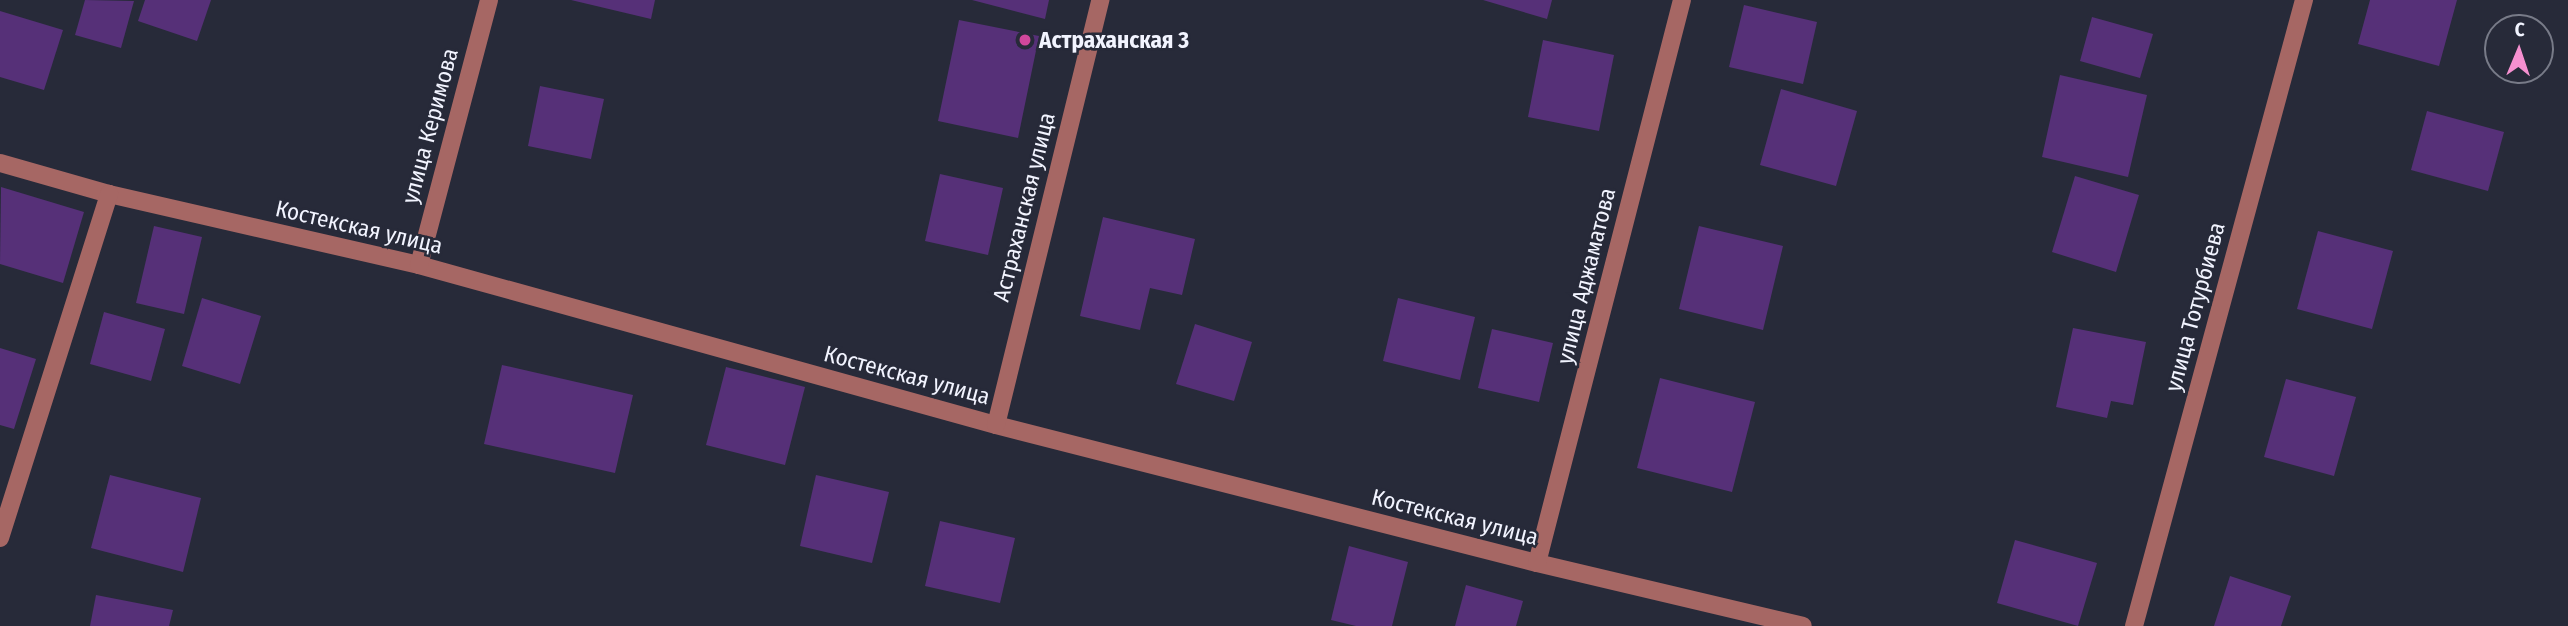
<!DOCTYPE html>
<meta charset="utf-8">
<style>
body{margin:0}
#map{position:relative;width:2568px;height:626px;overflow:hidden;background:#272a39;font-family:"Fira Sans Condensed",sans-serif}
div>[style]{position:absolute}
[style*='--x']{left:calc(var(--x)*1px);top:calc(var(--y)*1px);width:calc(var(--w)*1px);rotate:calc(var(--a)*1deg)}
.building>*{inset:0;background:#563078}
.minor>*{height:18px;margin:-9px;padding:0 9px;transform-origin:9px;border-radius:9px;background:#a66764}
.dots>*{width:19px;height:19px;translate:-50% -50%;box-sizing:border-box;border:4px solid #272a39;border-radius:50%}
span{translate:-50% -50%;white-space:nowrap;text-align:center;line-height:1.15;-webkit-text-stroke:5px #272a39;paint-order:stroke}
.poi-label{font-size:23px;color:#f2f4ff;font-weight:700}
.left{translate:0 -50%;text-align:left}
.street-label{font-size:23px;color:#f2f4ff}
.north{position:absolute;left:2484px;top:14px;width:70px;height:70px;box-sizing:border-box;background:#272a39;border:2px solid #787b88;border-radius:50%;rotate:2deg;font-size:19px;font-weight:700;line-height:28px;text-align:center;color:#f2f4ff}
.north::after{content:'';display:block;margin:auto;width:24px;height:32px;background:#f690d0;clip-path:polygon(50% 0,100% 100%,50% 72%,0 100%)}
</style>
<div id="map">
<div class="building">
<div style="clip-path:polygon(85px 0,134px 1px,121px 48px,75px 35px)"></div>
<div style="clip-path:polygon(145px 0,211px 0,197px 41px,138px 21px)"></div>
<div style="clip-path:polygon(571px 0,655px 0,651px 19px)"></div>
<div style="clip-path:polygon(972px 0,1049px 0,1045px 19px)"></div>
<div style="clip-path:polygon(1483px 0,1552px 0,1547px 19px)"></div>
<div style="clip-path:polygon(2370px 0,2457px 0,2439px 66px,2358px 44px)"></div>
<div style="clip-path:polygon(1744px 5px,1817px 22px,1803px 84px,1729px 67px)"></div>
<div style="clip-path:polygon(0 11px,63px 30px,44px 90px,0 77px)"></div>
<div style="clip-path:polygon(2092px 17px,2153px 34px,2140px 78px,2080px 61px)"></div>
<div style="clip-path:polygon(959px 20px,1039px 36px,1018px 138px,938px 121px)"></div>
<div style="clip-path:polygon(1543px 40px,1614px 55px,1599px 131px,1528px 117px)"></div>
<div style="clip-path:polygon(2060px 75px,2147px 95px,2128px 177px,2042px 157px)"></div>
<div style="clip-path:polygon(540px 86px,604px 99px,591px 159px,528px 146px)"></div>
<div style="clip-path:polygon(1781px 89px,1857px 111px,1836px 186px,1760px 165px)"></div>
<div style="clip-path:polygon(2427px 111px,2504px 132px,2488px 191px,2411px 170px)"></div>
<div style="clip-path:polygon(940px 174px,1003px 188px,988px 255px,925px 241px)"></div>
<div style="clip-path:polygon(2075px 176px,2139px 195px,2116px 272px,2052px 252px)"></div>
<div style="clip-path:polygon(1px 187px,84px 212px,63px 283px,0 264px)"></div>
<div style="clip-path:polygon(1103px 217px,1195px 239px,1182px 295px,1150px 288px,1140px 330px,1080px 316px)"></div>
<div style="clip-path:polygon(154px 226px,202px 237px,184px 314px,136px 303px)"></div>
<div style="clip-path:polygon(1699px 226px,1783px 246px,1763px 330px,1679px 309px)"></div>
<div style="clip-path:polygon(2318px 231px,2393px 251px,2372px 329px,2297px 309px)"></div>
<div style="clip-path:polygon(202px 298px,261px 316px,240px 384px,182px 366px)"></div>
<div style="clip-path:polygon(1398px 298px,1475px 317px,1460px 380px,1383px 361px)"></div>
<div style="clip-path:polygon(104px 312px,165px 329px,151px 381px,90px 364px)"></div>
<div style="clip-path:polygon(1195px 324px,1252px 342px,1234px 401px,1176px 384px)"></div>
<div style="clip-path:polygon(2073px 328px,2146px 342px,2133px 405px,2111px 401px,2107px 418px,2056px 407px)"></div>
<div style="clip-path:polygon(1492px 329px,1553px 343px,1539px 402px,1478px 388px)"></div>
<div style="clip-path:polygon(0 348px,36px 359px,14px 429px,0 425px)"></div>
<div style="clip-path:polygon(502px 365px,633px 395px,615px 473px,484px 444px)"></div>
<div style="clip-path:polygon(726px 367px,805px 387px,785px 465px,706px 445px)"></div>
<div style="clip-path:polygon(1660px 378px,1755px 402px,1732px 492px,1637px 468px)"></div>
<div style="clip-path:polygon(2286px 379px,2356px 397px,2334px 476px,2264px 457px)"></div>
<div style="clip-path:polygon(110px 475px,201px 498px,183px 572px,91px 548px)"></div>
<div style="clip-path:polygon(816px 475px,889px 492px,872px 563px,800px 546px)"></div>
<div style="clip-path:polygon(940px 521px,1015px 538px,1000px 603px,925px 586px)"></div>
<div style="clip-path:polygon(2015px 540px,2097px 563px,2078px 626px,1997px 603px)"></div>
<div style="clip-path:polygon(1349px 546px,1408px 562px,1392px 626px,1356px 626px,1331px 620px)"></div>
<div style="clip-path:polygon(2230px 576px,2291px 596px,2281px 626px,2214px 626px)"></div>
<div style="clip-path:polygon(1466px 585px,1523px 601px,1516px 626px,1455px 626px)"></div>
<div style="clip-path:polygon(96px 595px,173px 610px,169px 626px,90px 626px)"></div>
</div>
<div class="minor">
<div style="--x:0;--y:163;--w:113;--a:15.9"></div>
<div style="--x:109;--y:194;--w:318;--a:12.9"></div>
<div style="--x:419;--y:265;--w:599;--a:15.5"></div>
<div style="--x:996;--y:425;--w:558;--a:14.31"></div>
<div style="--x:1537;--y:563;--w:273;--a:13.3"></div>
<div style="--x:419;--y:265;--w:274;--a:-75.2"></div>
<div style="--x:996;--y:425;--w:438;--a:-76.2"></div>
<div style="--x:0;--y:538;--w:361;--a:-72.4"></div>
<div style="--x:1537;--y:563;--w:581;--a:-75.56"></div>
<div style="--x:2134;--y:626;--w:649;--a:-74.81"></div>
</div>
<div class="dots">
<div style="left:1025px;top:40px;background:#d1479c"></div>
</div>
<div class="poi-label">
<span class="left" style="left:1039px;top:40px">Астраханская 3</span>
</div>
<div class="street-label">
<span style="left:430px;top:126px;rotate:-75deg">улица Керимова</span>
<span style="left:1024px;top:207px;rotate:-76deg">Астраханская улица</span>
<span style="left:359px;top:227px;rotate:13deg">Костекская улица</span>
<span style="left:1586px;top:276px;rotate:-76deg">улица Аджаматова</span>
<span style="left:2195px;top:307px;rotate:-75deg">улица Тотурбиева</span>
<span style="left:907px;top:375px;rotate:15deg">Костекская улица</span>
<span style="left:1455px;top:517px;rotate:14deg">Костекская улица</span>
</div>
<div class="north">С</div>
</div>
